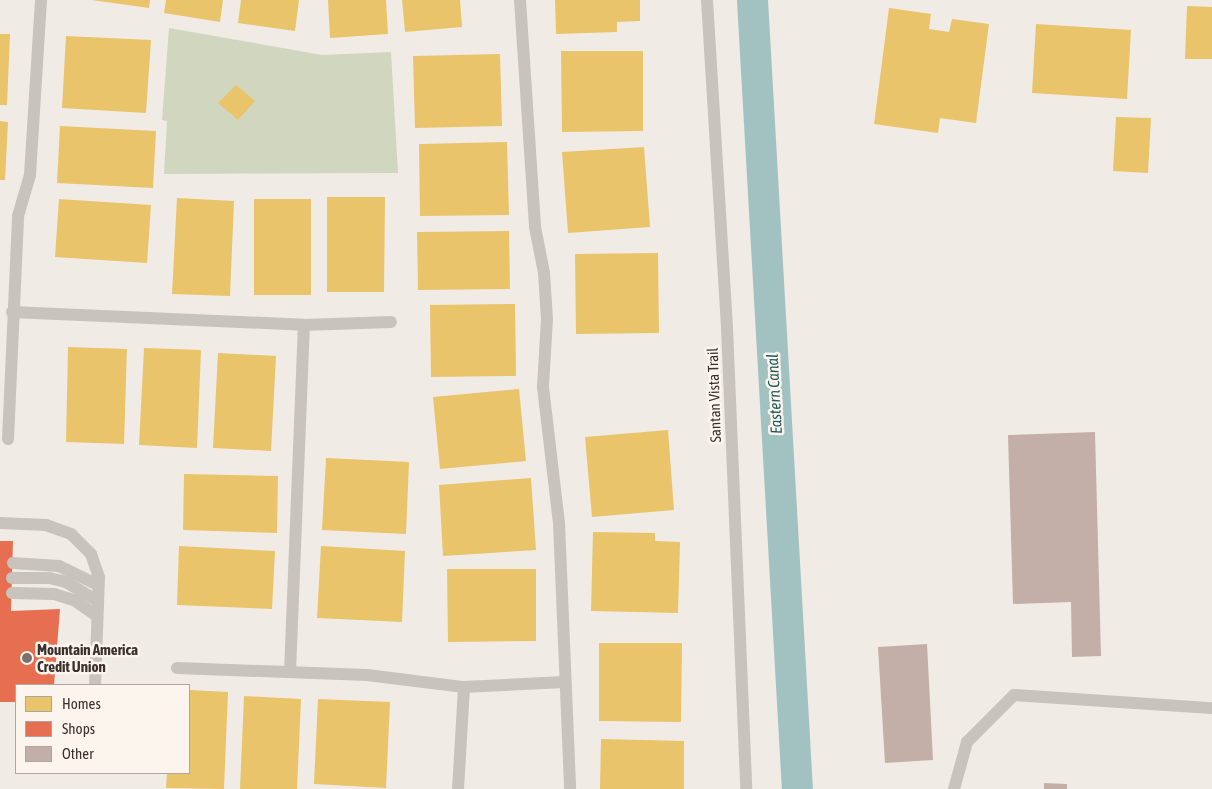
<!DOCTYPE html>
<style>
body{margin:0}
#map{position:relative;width:1212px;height:789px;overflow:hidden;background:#f0ebe5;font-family:"Asap Condensed",sans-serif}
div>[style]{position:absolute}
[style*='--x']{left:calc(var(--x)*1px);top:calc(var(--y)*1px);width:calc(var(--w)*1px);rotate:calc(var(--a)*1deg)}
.green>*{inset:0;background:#d1d6bf}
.homes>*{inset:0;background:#e9c46a}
.shops>*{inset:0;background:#e76f51}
.canal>*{height:31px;margin:-15.5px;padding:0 15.5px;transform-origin:15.5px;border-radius:15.5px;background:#a1c2c1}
.building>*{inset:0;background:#c3afa7}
.lane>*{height:12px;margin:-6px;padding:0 6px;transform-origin:6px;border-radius:6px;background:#c9c3be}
.dots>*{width:14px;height:14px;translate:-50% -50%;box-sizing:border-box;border:2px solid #fbf5ee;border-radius:50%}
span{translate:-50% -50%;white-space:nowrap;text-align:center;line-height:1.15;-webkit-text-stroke:5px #fbf5ee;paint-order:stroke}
.street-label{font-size:15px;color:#3b302b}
.poi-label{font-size:15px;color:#3b302b;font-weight:700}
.left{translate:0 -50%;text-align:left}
.water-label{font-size:16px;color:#1f5a5e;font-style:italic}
.legend{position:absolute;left:15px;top:684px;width:175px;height:90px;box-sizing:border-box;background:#fbf5ee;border:1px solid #aea6a0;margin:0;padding:6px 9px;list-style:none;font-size:15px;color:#3b302b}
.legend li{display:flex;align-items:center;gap:10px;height:25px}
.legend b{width:25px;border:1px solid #aea6a0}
</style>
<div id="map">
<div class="green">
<div style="clip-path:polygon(169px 28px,322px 55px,391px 52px,398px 173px,164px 174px,167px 121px,162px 120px)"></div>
</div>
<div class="homes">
<div style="clip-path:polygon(92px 0,150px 0,149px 8px)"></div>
<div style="clip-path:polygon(166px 0,223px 0,220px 22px,164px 13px)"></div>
<div style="clip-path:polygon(241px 0,299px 0,295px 31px,238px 23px)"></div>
<div style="clip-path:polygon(328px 0,386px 0,388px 34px,330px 38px)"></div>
<div style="clip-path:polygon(402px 0,460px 0,462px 27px,405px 32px)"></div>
<div style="clip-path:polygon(555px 0,640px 0,640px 21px,617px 22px,617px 32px,556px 34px)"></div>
<div style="clip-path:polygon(1187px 6px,1212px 7px,1212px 59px,1185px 59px)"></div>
<div style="clip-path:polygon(889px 8px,931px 14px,929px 29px,949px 32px,952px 19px,989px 24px,976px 123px,940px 118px,938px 133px,874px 124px)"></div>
<div style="clip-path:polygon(1036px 24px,1131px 30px,1127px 99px,1032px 93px)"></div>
<div style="clip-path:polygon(0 34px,10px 34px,7px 105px,0 105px)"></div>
<div style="clip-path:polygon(66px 36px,151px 40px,146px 113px,62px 108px)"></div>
<div style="clip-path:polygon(561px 51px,643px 51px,643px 131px,562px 132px)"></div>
<div style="clip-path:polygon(500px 54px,502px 126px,415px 128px,413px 56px)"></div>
<div style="clip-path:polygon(236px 85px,255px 101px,238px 120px,218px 103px)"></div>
<div style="clip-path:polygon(1116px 117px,1151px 118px,1148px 173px,1113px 171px)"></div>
<div style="clip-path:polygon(0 121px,8px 122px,5px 180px,0 180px)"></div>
<div style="clip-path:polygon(60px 126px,156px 131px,153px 188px,57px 183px)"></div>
<div style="clip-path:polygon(507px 142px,509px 215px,420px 216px,419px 144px)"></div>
<div style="clip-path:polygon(644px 147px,650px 227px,568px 233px,562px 152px)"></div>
<div style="clip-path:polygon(327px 197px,385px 197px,384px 292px,327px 292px)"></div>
<div style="clip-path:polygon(177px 198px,234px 201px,230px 296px,172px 294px)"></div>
<div style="clip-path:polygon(59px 199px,151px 205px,147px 263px,55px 257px)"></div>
<div style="clip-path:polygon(254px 199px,311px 199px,311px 295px,254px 295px)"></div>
<div style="clip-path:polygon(509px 231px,510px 289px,418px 290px,417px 232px)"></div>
<div style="clip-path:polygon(658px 253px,659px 333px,576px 334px,575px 254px)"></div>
<div style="clip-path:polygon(515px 304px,516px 376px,431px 377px,430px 305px)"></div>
<div style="clip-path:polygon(68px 347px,127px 349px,124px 444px,66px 442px)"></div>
<div style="clip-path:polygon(144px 348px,201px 350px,197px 448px,139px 445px)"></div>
<div style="clip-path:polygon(218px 353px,276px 356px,271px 451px,213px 448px)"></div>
<div style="clip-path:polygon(519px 389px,526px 461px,440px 469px,433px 397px)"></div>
<div style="clip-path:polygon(668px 430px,674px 510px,592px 517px,585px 437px)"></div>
<div style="clip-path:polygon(326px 458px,409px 462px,406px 534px,322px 530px)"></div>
<div style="clip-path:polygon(184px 474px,278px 476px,277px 533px,183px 530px)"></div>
<div style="clip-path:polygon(531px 478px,536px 550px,443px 556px,439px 485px)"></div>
<div style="clip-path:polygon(593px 532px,655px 533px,655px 541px,680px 542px,678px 613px,591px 611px)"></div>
<div style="clip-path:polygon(179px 546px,275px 551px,272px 609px,177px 605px)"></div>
<div style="clip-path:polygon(321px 546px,405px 551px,402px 622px,317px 618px)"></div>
<div style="clip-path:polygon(447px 569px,536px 569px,536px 641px,448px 642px)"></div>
<div style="clip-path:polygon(599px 643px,682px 643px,681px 722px,599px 721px)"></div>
<div style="clip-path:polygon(189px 690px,228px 692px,224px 789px,166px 788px,167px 773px,189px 773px)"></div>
<div style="clip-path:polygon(244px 696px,301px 699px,297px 789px,240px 789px)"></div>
<div style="clip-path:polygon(318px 699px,390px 702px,386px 788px,314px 784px)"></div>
<div style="clip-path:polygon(601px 739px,684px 741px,684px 789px,600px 789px)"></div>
</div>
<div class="shops">
<div style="clip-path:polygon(0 541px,13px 541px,11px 611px,60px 609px,54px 685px,16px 685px,16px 702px,0 702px)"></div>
</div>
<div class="canal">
<div style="--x:752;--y:0;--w:790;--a:86.74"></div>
</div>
<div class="building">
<div style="clip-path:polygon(1095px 432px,1101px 656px,1072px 657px,1071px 602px,1013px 604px,1008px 435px)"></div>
<div style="clip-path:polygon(927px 644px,933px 760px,885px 763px,878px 647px)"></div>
<div style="clip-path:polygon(1044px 783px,1067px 784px,1067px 789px,1044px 789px)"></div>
</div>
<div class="lane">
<div style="--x:520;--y:0;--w:227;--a:86.2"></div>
<div style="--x:535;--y:227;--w:47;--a:78.9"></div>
<div style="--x:544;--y:273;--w:46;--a:86.3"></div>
<div style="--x:547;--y:319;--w:68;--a:93.4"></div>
<div style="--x:543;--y:387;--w:137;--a:83.3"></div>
<div style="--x:559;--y:523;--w:266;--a:87.6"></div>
<div style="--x:707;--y:0;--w:329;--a:86.5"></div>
<div style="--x:727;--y:328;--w:461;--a:87.6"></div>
<div style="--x:12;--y:312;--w:292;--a:2.5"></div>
<div style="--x:304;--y:325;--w:87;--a:-2"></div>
<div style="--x:8;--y:439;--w:223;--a:-87.4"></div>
<div style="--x:18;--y:216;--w:43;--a:-73.7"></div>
<div style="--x:30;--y:175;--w:175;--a:-86.4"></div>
<div style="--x:0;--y:523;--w:46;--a:2.5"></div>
<div style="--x:46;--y:525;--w:27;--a:20"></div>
<div style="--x:71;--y:534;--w:28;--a:45"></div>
<div style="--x:91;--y:554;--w:24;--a:71"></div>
<div style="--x:99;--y:577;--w:108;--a:92.1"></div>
<div style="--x:13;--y:563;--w:46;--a:3.7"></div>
<div style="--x:59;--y:566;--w:43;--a:26"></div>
<div style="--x:12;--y:578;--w:37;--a:0"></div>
<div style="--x:49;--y:578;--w:17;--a:13"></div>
<div style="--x:66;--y:582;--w:37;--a:31"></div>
<div style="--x:12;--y:593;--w:42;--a:1.4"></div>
<div style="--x:54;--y:594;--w:21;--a:17"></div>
<div style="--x:74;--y:600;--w:28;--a:35"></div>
<div style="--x:177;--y:668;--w:190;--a:2.1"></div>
<div style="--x:367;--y:675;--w:98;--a:7.1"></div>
<div style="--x:464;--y:687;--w:101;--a:-2.8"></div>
<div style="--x:290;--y:672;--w:347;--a:-87.7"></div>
<div style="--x:458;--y:789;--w:102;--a:-86.6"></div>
<div style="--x:954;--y:789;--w:49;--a:-74.5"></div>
<div style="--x:967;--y:742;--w:66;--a:-45"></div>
<div style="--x:1014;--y:695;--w:198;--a:3.8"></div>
</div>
<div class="dots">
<div style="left:27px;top:658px;background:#7a716c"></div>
</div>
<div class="street-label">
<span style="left:714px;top:395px;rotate:-92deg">Santan Vista Trail</span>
</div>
<div class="poi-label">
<span class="left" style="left:37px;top:658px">Mountain America<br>Credit Union</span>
</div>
<div class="water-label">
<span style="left:774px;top:394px;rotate:-93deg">Eastern Canal</span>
</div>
<ul class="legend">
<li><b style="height:14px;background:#e9c46a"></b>Homes</li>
<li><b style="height:14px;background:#e76f51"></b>Shops</li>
<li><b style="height:14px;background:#c3afa7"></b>Other</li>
</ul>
</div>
